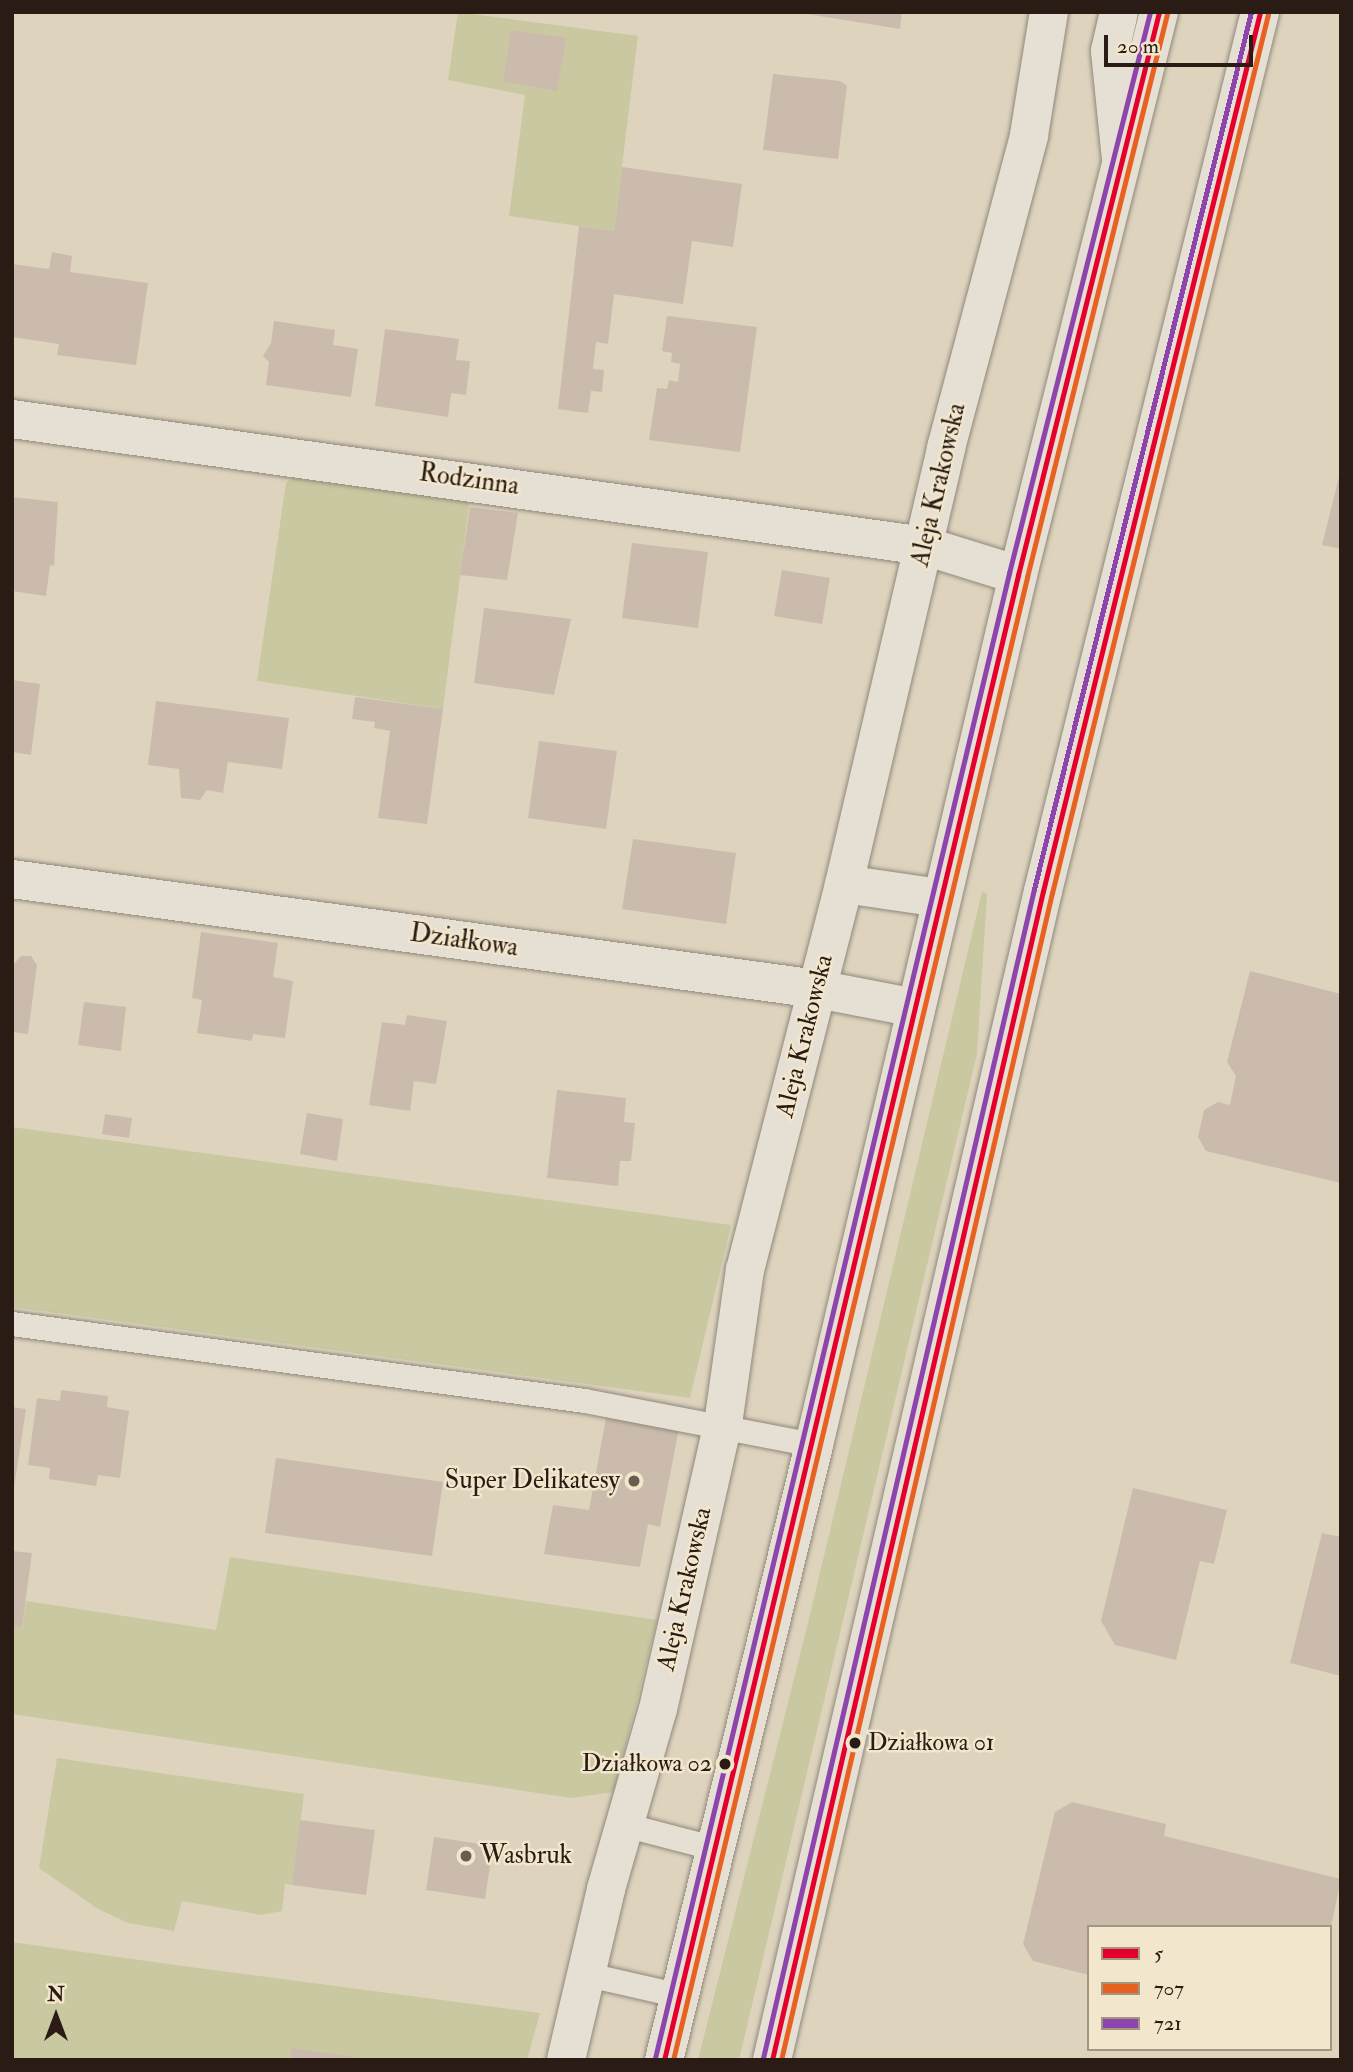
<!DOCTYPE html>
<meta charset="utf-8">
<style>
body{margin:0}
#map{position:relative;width:1353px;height:2072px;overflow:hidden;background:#ded4be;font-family:"IM FELL Double Pica",serif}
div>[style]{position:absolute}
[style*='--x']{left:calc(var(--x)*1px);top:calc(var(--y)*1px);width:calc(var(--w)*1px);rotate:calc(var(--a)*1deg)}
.green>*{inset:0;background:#cac8a1}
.building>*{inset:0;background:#cbbbad}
.roads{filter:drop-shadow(0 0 2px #90887b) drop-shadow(0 0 2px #90887b)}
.lane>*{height:24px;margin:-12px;padding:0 12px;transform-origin:12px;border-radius:12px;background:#e5dfd4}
.street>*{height:38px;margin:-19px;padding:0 19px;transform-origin:19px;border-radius:19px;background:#e5dfd4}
.secondary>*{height:38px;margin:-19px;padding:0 19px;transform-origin:19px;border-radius:19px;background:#e5dfd4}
.bus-1>*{height:5px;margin:-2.5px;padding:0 2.5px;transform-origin:2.5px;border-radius:2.5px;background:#e4002b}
.bus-2>*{height:5px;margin:-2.5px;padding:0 2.5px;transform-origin:2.5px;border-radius:2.5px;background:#e86121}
.bus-3>*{height:5px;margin:-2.5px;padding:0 2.5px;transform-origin:2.5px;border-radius:2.5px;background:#8e44ad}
.dots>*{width:19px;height:19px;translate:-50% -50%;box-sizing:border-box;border:4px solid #f2e6cc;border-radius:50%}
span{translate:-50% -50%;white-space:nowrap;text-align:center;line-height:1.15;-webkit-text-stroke:5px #f2e6cc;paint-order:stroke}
.bus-label{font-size:24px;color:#2a1b14}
.left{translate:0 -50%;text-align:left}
.right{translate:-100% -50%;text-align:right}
.street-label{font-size:26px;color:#2a1b14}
.poi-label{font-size:26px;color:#2a1b14}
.frame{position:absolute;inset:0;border:14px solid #2a1b14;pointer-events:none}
.legend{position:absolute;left:1087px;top:1925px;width:245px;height:126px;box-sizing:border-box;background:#f2e6cc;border:2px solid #a29582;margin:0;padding:9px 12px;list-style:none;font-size:21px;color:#2a1b14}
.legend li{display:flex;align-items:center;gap:14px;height:35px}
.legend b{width:35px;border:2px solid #a29582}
.north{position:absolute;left:21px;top:1981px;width:70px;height:70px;-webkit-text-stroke:5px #f2e6cc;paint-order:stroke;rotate:0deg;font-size:19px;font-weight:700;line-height:28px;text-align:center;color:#2a1b14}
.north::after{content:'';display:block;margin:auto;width:24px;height:32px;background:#2a1b14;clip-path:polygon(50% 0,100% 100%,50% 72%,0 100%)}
.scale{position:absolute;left:1104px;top:35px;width:149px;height:32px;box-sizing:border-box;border:4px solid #2a1b14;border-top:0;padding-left:9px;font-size:21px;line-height:24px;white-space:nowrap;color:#2a1b14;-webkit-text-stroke:5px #f2e6cc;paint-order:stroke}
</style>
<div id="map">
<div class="green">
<div style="clip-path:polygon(458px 12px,638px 36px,614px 231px,509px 216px,525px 95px,448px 80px)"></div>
<div style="clip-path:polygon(294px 477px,470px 499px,443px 709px,257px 681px,286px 483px)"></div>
<div style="clip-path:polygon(982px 892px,987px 893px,977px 1054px,739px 2060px,698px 2060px,808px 1623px)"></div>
<div style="clip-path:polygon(12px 1127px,731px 1225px,690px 1398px,12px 1307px)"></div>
<div style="clip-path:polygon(230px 1557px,657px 1620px,614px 1792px,571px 1798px,12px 1714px,12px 1626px,22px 1627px,26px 1601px,216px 1630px)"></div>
<div style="clip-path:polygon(57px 1758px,304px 1794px,292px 1885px,285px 1884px,282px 1911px,261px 1915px,182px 1901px,174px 1931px,128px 1923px,98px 1909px,39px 1868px)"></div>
<div style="clip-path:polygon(12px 1942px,168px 1964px,540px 2013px,527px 2060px,12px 2060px)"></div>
</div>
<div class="building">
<div style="clip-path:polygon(795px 12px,902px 12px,900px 29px)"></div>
<div style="clip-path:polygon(511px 30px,566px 38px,557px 91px,503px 81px)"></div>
<div style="clip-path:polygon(773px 74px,840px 81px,847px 86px,838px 159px,763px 150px)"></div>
<div style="clip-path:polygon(622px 167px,742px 184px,733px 247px,692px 241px,683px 304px,614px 294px,608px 344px,596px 342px,593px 369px,604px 370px,602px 392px,591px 391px,588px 413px,558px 409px,579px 226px,614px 231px)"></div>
<div style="clip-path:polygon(52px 252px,72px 256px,70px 272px,148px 283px,136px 365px,57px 355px,59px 344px,12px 337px,12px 264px,49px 269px)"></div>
<div style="clip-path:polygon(667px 316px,757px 327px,740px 452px,649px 440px,657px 388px,667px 389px,669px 380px,678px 382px,680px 364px,671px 362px,672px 353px,662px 351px)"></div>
<div style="clip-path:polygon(274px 321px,335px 330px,333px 345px,358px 349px,351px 397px,266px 385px,269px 362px,263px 356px,271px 343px)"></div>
<div style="clip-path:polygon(385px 329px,459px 339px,456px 360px,470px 361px,466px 395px,451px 393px,448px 417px,375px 406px)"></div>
<div style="clip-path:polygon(1340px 473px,1341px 473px,1341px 549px,1322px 545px)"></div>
<div style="clip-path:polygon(12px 497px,58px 502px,54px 566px,50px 565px,46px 596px,12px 591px)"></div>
<div style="clip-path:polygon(470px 507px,518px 513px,507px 580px,460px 575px)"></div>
<div style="clip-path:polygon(632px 543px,708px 552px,698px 628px,622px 618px)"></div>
<div style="clip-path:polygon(782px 570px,830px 578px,822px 624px,774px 616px)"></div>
<div style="clip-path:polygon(484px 608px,571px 619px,554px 695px,474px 683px)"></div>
<div style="clip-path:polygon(12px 680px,40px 684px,31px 755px,12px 752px)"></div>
<div style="clip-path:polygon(355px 697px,443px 709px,427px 824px,378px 818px,390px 731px,374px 728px,375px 722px,352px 719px)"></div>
<div style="clip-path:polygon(156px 701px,289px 718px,282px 769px,228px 762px,223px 793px,207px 790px,200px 800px,181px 798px,179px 769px,148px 765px)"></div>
<div style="clip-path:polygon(539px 741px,617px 751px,606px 829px,528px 818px)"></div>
<div style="clip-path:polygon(633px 839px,736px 853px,726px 924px,622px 909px)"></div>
<div style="clip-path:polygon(201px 932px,278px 943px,273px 977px,293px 981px,285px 1038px,253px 1034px,252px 1041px,197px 1033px,202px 1000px,192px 998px)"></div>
<div style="clip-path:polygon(21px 956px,31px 956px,37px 965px,28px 1034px,12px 1032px,12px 966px)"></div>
<div style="clip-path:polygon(1250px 971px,1341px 994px,1341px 1183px,1206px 1151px,1198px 1137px,1204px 1110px,1218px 1102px,1230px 1105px,1236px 1076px,1227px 1062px)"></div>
<div style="clip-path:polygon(84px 1002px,126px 1007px,121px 1051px,78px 1045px)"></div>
<div style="clip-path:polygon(407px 1015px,447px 1021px,436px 1084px,414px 1081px,410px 1111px,369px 1105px,382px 1022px,405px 1025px)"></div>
<div style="clip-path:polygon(557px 1090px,626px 1098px,624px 1122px,635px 1123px,631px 1161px,620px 1161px,618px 1186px,547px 1178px)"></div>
<div style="clip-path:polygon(307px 1113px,343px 1119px,337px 1161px,300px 1154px)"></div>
<div style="clip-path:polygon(105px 1114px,132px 1118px,129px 1138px,102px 1134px)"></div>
<div style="clip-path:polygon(61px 1390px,108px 1396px,107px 1407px,129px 1411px,120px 1478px,98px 1475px,96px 1486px,49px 1479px,50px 1468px,28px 1465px,37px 1398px,60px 1401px)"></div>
<div style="clip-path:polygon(12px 1407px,26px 1409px,14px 1488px,12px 1488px)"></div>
<div style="clip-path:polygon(606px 1418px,679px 1428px,660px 1527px,648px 1524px,640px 1567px,544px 1554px,553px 1505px,589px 1510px)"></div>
<div style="clip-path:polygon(276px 1458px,443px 1482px,432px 1556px,265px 1533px)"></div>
<div style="clip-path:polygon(1133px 1488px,1227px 1510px,1214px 1564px,1200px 1561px,1176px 1660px,1115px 1645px,1101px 1621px)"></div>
<div style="clip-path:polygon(1322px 1533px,1341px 1537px,1341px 1676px,1290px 1663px)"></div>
<div style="clip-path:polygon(12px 1551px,32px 1553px,22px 1627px,12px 1626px)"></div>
<div style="clip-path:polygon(1072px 1802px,1166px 1824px,1164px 1836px,1341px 1879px,1331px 1927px,1089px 1927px,1089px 1975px,1033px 1961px,1023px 1944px,1055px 1812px)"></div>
<div style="clip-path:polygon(300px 1820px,375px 1830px,366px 1895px,292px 1885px)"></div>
<div style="clip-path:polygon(434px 1837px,493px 1846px,485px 1899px,426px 1890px)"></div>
<div style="clip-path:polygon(292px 2048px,362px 2058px,362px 2060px,290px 2060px)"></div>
</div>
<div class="roads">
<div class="lane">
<div style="--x:12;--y:1324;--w:578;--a:7.65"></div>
<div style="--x:585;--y:1401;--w:233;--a:10.9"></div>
<div style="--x:624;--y:1825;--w:95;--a:14.6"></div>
<div style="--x:584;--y:1974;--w:99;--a:12.8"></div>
</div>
<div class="street">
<div style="--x:1119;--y:12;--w:40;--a:103"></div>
<div style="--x:1110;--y:51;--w:109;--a:84.2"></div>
<div style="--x:12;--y:419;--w:922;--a:7.92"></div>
<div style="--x:925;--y:546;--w:97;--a:17.3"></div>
<div style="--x:12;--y:879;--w:812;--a:7.78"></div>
<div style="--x:817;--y:989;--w:101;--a:10.9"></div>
<div style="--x:844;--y:884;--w:97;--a:8.3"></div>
<div style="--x:566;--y:2060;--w:176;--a:-76.8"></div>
<div style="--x:606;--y:1889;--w:187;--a:-73.9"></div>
<div style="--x:658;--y:1709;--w:292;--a:-77.2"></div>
<div style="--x:723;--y:1424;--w:156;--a:-81.9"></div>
<div style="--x:745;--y:1270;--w:398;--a:-75.6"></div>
<div style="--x:844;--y:884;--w:448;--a:-76.8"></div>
<div style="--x:946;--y:448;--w:324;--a:-75.1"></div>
<div style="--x:1029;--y:135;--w:125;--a:-80.8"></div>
</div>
<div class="secondary">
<div style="--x:664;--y:2060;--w:633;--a:-76.29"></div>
<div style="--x:814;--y:1445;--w:894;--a:-76.8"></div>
<div style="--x:1018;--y:575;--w:580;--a:-75.94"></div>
<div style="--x:772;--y:2060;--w:1200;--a:-76.95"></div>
<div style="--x:1043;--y:891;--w:905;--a:-76.13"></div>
</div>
</div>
<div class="bus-1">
<div style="--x:664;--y:2060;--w:1527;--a:-76.59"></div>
<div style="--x:1018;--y:575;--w:580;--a:-75.94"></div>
<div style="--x:772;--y:2060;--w:1200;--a:-76.95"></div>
<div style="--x:1043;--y:891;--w:905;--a:-76.13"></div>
</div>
<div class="bus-2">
<div style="--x:673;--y:2060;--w:1525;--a:-76.57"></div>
<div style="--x:1027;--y:577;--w:580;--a:-76.04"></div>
<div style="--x:781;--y:2060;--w:1198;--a:-76.93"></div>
<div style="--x:1052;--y:893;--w:905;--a:-76.19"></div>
</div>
<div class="bus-3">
<div style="--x:655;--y:2058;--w:1527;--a:-76.59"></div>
<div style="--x:1009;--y:573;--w:578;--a:-75.89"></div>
<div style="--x:763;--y:2058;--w:1200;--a:-76.95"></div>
<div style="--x:1034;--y:889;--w:903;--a:-76.1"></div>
</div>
<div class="dots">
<div style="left:634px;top:1481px;background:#695c50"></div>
<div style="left:855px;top:1743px;background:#2a1b14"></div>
<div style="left:725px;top:1764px;background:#2a1b14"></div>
<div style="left:466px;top:1856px;background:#695c50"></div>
</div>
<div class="bus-label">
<span class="left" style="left:868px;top:1743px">Działkowa 01</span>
<span class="right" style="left:712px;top:1764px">Działkowa 02</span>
</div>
<div class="street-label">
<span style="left:469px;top:480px;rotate:8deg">Rodzinna</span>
<span style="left:939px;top:485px;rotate:-77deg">Aleja Krakowska</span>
<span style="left:464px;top:941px;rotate:8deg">Działkowa</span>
<span style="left:805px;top:1036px;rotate:-76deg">Aleja Krakowska</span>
<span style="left:685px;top:1589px;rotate:-77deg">Aleja Krakowska</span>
</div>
<div class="poi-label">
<span class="right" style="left:620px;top:1481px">Super Delikatesy</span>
<span class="left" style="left:480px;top:1856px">Wasbruk</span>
</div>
<div class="frame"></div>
<ul class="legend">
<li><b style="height:9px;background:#e4002b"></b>5</li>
<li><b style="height:9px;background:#e86121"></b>707</li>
<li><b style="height:9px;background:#8e44ad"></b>721</li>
</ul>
<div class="north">N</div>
<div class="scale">20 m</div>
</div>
